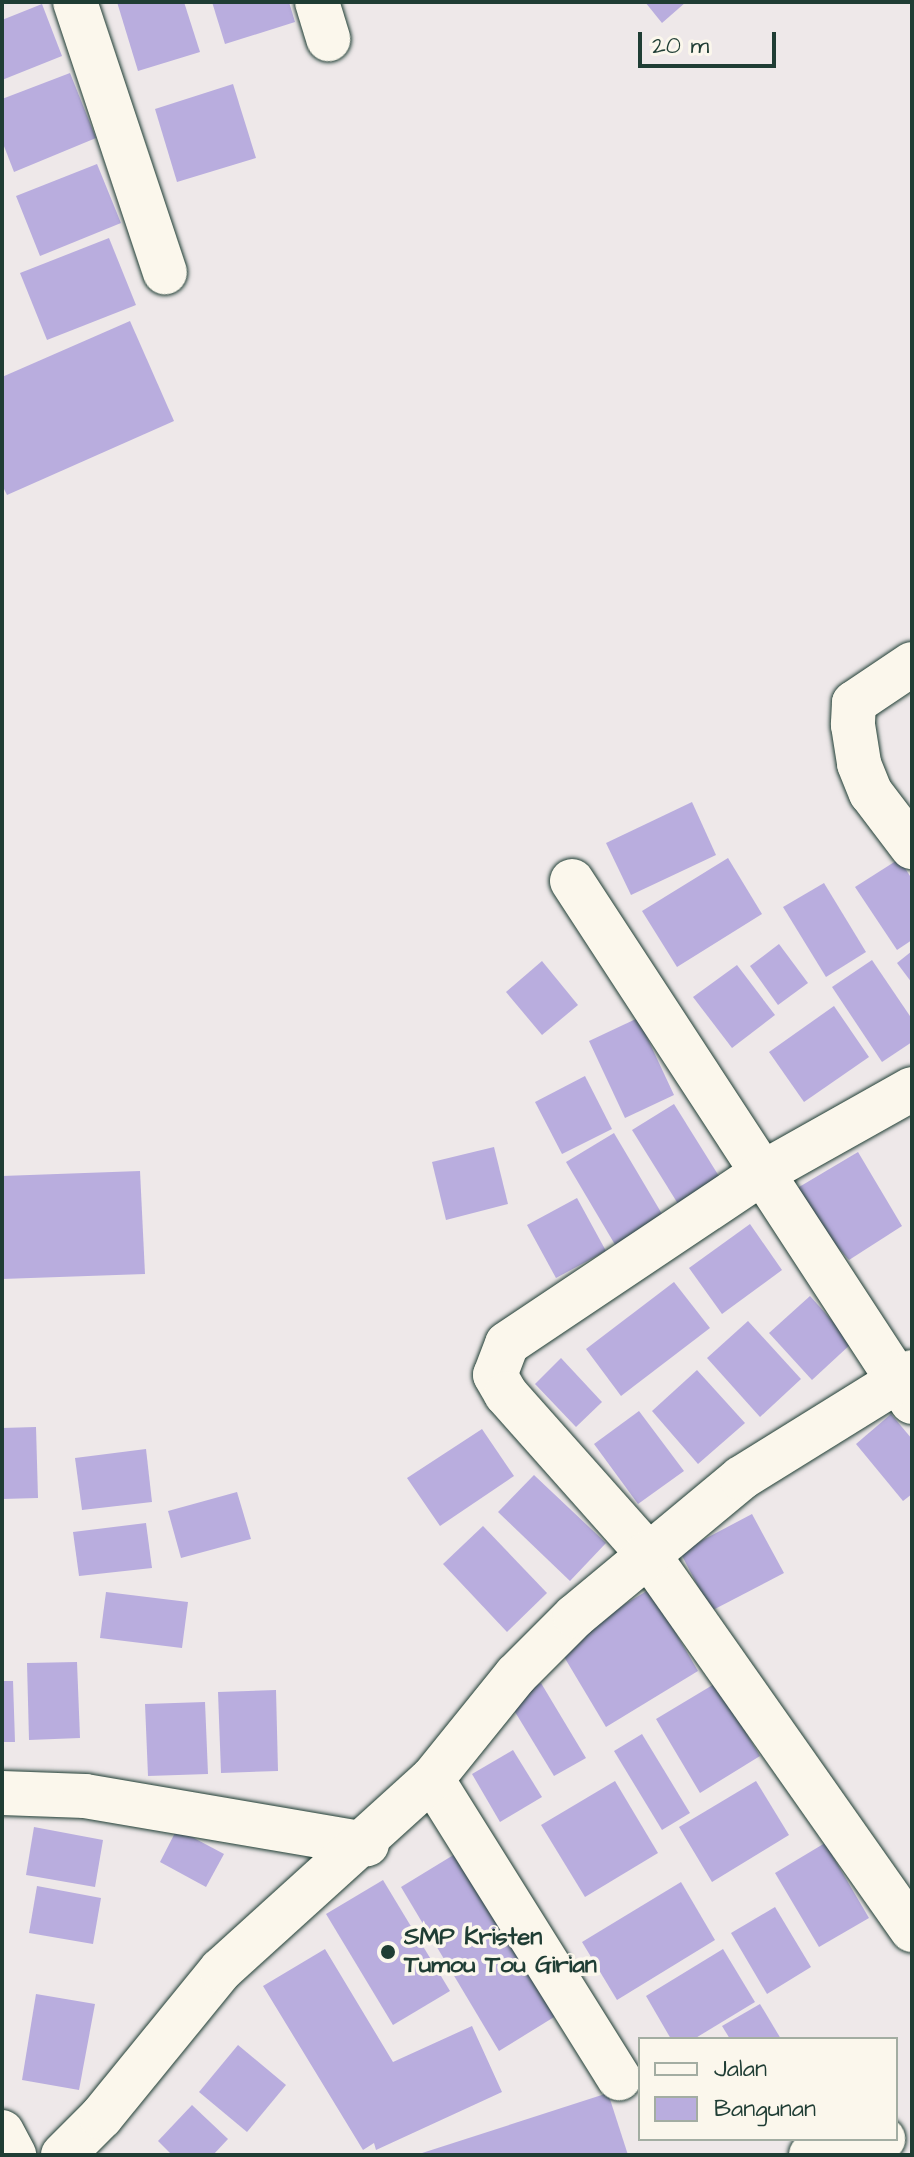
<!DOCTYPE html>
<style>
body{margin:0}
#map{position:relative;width:914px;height:2157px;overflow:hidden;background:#eee8e9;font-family:"Architects Daughter",sans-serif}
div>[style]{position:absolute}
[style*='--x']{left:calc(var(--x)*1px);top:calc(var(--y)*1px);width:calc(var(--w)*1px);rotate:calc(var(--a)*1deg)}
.building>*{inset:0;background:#b9adde}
.roads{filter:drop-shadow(0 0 2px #1f3d34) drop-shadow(0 0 2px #1f3d34)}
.minor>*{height:44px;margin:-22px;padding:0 22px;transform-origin:22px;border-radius:22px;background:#fbf7ec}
.dots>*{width:22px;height:22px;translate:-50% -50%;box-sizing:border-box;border:4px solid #fbf7ec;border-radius:50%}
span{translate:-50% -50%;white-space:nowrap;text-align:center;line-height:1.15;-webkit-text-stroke:7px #fbf7ec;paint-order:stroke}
.poi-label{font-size:24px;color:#1f3d34;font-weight:700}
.left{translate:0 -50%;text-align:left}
.frame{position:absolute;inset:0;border:4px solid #1f3d34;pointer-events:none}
.legend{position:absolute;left:638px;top:2037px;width:260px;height:104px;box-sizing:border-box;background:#fbf7ec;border:2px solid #a3ada2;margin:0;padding:10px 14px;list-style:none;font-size:24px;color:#1f3d34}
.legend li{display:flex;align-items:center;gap:16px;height:40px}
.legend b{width:40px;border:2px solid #a3ada2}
.scale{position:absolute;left:638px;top:32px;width:138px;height:36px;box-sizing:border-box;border:4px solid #1f3d34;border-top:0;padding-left:10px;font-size:24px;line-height:28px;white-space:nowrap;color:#1f3d34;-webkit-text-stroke:6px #fbf7ec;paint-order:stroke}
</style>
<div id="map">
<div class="building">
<div style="clip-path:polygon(117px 2px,184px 2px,200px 52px,138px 71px)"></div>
<div style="clip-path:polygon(212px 2px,289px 2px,295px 22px,225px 44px)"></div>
<div style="clip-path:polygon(645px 2px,686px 2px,662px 23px)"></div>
<div style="clip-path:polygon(42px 4px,62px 56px,2px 80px,2px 20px)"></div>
<div style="clip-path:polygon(70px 73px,96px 138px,14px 172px,2px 141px,2px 99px)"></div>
<div style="clip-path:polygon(233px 84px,256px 158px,177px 182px,155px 109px)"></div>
<div style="clip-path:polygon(97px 164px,121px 223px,40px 256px,16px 196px)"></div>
<div style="clip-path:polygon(109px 238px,136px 305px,47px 340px,20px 273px)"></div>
<div style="clip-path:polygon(130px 321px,174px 421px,7px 495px,2px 485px,2px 377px)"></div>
<div style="clip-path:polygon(692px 802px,716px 855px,631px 895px,606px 843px)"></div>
<div style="clip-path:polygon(728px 858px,762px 914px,677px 967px,642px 911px)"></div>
<div style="clip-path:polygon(899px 859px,912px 879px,912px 940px,897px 950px,855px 887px)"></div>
<div style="clip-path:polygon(824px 883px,866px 952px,826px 977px,783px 907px)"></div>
<div style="clip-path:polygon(779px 944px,808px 983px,778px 1005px,750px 966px)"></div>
<div style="clip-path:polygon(912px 951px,912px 983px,897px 963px)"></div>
<div style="clip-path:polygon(872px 960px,912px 1019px,912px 1042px,882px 1062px,832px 987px)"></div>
<div style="clip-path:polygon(542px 961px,578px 1005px,542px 1035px,506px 992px)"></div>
<div style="clip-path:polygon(737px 965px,775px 1015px,732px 1048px,693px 997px)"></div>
<div style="clip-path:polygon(834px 1006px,869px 1057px,804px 1102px,769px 1052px)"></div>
<div style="clip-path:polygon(638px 1018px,674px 1095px,625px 1118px,589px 1041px)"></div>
<div style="clip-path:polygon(585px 1076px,612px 1129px,562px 1154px,535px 1102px)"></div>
<div style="clip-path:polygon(674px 1104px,722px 1181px,680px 1207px,632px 1130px)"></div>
<div style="clip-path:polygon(614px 1133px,665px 1219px,617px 1248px,566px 1162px)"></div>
<div style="clip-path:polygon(494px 1147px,508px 1204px,446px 1220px,432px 1162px)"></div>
<div style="clip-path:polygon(858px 1152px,902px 1226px,849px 1260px,789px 1193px)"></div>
<div style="clip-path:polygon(140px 1171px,145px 1274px,2px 1279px,2px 1176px)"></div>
<div style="clip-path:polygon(577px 1198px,606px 1251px,556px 1278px,527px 1225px)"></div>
<div style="clip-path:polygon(750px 1224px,782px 1270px,722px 1314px,689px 1268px)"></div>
<div style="clip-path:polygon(674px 1282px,710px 1328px,621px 1396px,586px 1349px)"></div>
<div style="clip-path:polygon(810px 1296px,852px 1343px,812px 1380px,769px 1333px)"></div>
<div style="clip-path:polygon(748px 1321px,801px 1379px,760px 1417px,707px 1358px)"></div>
<div style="clip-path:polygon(561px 1358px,602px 1402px,576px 1427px,535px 1384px)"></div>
<div style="clip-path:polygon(697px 1370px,745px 1423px,698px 1464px,652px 1411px)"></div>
<div style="clip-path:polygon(639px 1411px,684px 1471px,638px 1504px,594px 1444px)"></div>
<div style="clip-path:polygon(891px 1414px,912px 1439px,912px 1494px,903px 1501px,856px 1444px)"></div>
<div style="clip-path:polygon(36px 1427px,38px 1498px,2px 1499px,2px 1428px)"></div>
<div style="clip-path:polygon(482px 1429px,514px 1476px,440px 1526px,407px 1478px)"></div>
<div style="clip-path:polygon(146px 1449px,152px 1502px,82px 1510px,75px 1458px)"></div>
<div style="clip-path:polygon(534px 1475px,606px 1543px,570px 1581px,498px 1512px)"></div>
<div style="clip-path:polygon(237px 1492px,251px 1539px,181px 1558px,168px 1511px)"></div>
<div style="clip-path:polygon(752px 1514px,784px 1573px,711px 1611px,680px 1552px)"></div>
<div style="clip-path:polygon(146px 1523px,152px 1568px,79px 1576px,73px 1532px)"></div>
<div style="clip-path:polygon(483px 1526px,547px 1593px,507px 1632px,443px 1564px)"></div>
<div style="clip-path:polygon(650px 1589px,698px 1671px,606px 1727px,557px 1645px)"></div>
<div style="clip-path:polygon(106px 1592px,188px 1602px,182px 1648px,100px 1638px)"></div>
<div style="clip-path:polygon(77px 1662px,80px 1738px,29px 1740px,27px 1663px)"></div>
<div style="clip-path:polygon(2px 1681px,13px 1681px,15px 1742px,2px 1742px)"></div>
<div style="clip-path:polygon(541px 1683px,586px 1758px,554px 1776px,509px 1702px)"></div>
<div style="clip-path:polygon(716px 1683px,760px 1756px,700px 1793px,656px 1719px)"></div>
<div style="clip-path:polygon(276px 1690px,278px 1771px,221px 1773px,218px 1692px)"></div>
<div style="clip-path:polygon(205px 1702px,208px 1774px,148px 1776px,145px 1704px)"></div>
<div style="clip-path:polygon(642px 1734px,690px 1813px,662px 1830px,614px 1751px)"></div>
<div style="clip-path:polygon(513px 1750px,542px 1797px,500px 1822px,472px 1774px)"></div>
<div style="clip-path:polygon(615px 1781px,658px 1853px,585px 1897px,541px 1825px)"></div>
<div style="clip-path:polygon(756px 1781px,789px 1835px,712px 1882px,679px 1827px)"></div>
<div style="clip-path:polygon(34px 1827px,103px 1840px,95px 1887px,26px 1875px)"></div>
<div style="clip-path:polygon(177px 1829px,224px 1854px,206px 1887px,160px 1862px)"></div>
<div style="clip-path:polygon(825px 1843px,869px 1918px,819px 1947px,775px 1873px)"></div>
<div style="clip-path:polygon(460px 1851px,559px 2014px,499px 2051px,401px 1887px)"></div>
<div style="clip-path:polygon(383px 1880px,450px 1991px,393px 2025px,326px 1914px)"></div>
<div style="clip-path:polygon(681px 1882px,715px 1940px,617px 2000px,582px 1942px)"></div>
<div style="clip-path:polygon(37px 1886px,101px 1898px,93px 1944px,29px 1933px)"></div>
<div style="clip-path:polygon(775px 1907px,811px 1967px,767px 1994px,731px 1933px)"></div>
<div style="clip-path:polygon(325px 1949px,393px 2062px,472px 2026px,502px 2092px,376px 2150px,374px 2143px,363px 2150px,263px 1986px)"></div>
<div style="clip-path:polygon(723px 1949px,755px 2002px,694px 2039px,671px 2039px,646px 1996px)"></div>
<div style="clip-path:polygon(36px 1994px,95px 2004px,79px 2090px,22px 2080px)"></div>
<div style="clip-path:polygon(760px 2004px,781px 2039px,730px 2039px,722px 2026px)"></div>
<div style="clip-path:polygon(238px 2045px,286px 2085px,247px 2132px,199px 2092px)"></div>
<div style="clip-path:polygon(608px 2093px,628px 2155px,419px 2155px,419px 2154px)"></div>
<div style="clip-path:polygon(192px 2105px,228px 2139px,213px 2155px,172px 2155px,158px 2141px)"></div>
</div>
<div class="roads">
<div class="minor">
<div style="--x:75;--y:2;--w:285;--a:71.6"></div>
<div style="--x:317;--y:2;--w:39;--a:73"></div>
<div style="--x:912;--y:664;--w:70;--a:146.1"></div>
<div style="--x:854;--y:703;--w:22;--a:93"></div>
<div style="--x:853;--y:725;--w:39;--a:81"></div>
<div style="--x:859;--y:764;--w:31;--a:68"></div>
<div style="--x:871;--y:793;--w:68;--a:52.8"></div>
<div style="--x:572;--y:881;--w:622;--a:56.87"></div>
<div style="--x:912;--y:1089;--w:176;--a:150.7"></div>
<div style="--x:759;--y:1175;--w:303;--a:146.2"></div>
<div style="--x:507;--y:1344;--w:33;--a:111"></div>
<div style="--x:495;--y:1375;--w:22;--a:60"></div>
<div style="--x:506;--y:1394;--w:213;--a:48.4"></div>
<div style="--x:647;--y:1553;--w:461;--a:54.9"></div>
<div style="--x:432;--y:1779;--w:353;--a:58"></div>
<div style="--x:2;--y:1793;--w:83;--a:2.1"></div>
<div style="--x:85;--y:1796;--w:286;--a:9.7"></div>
<div style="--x:2;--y:2132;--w:26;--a:62"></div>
<div style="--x:63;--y:2155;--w:54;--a:-45"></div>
<div style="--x:101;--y:2117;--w:190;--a:-50.8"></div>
<div style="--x:221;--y:1970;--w:285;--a:-42.2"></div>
<div style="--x:432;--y:1779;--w:134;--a:-51.1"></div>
<div style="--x:516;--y:1675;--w:83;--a:-45"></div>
<div style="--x:575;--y:1616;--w:216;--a:-39.7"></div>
<div style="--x:741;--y:1478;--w:201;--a:-31.8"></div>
<div style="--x:811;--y:2155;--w:74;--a:-12.5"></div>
</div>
</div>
<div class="dots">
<div style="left:388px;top:1952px;background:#1f3d34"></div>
</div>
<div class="poi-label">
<span class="left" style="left:404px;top:1952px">SMP Kristen<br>Tumou Tou Girian</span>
</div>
<div class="frame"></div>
<ul class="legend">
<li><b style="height:10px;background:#fbf7ec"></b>Jalan</li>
<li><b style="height:22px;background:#b9adde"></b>Bangunan</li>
</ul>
<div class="scale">20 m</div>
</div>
